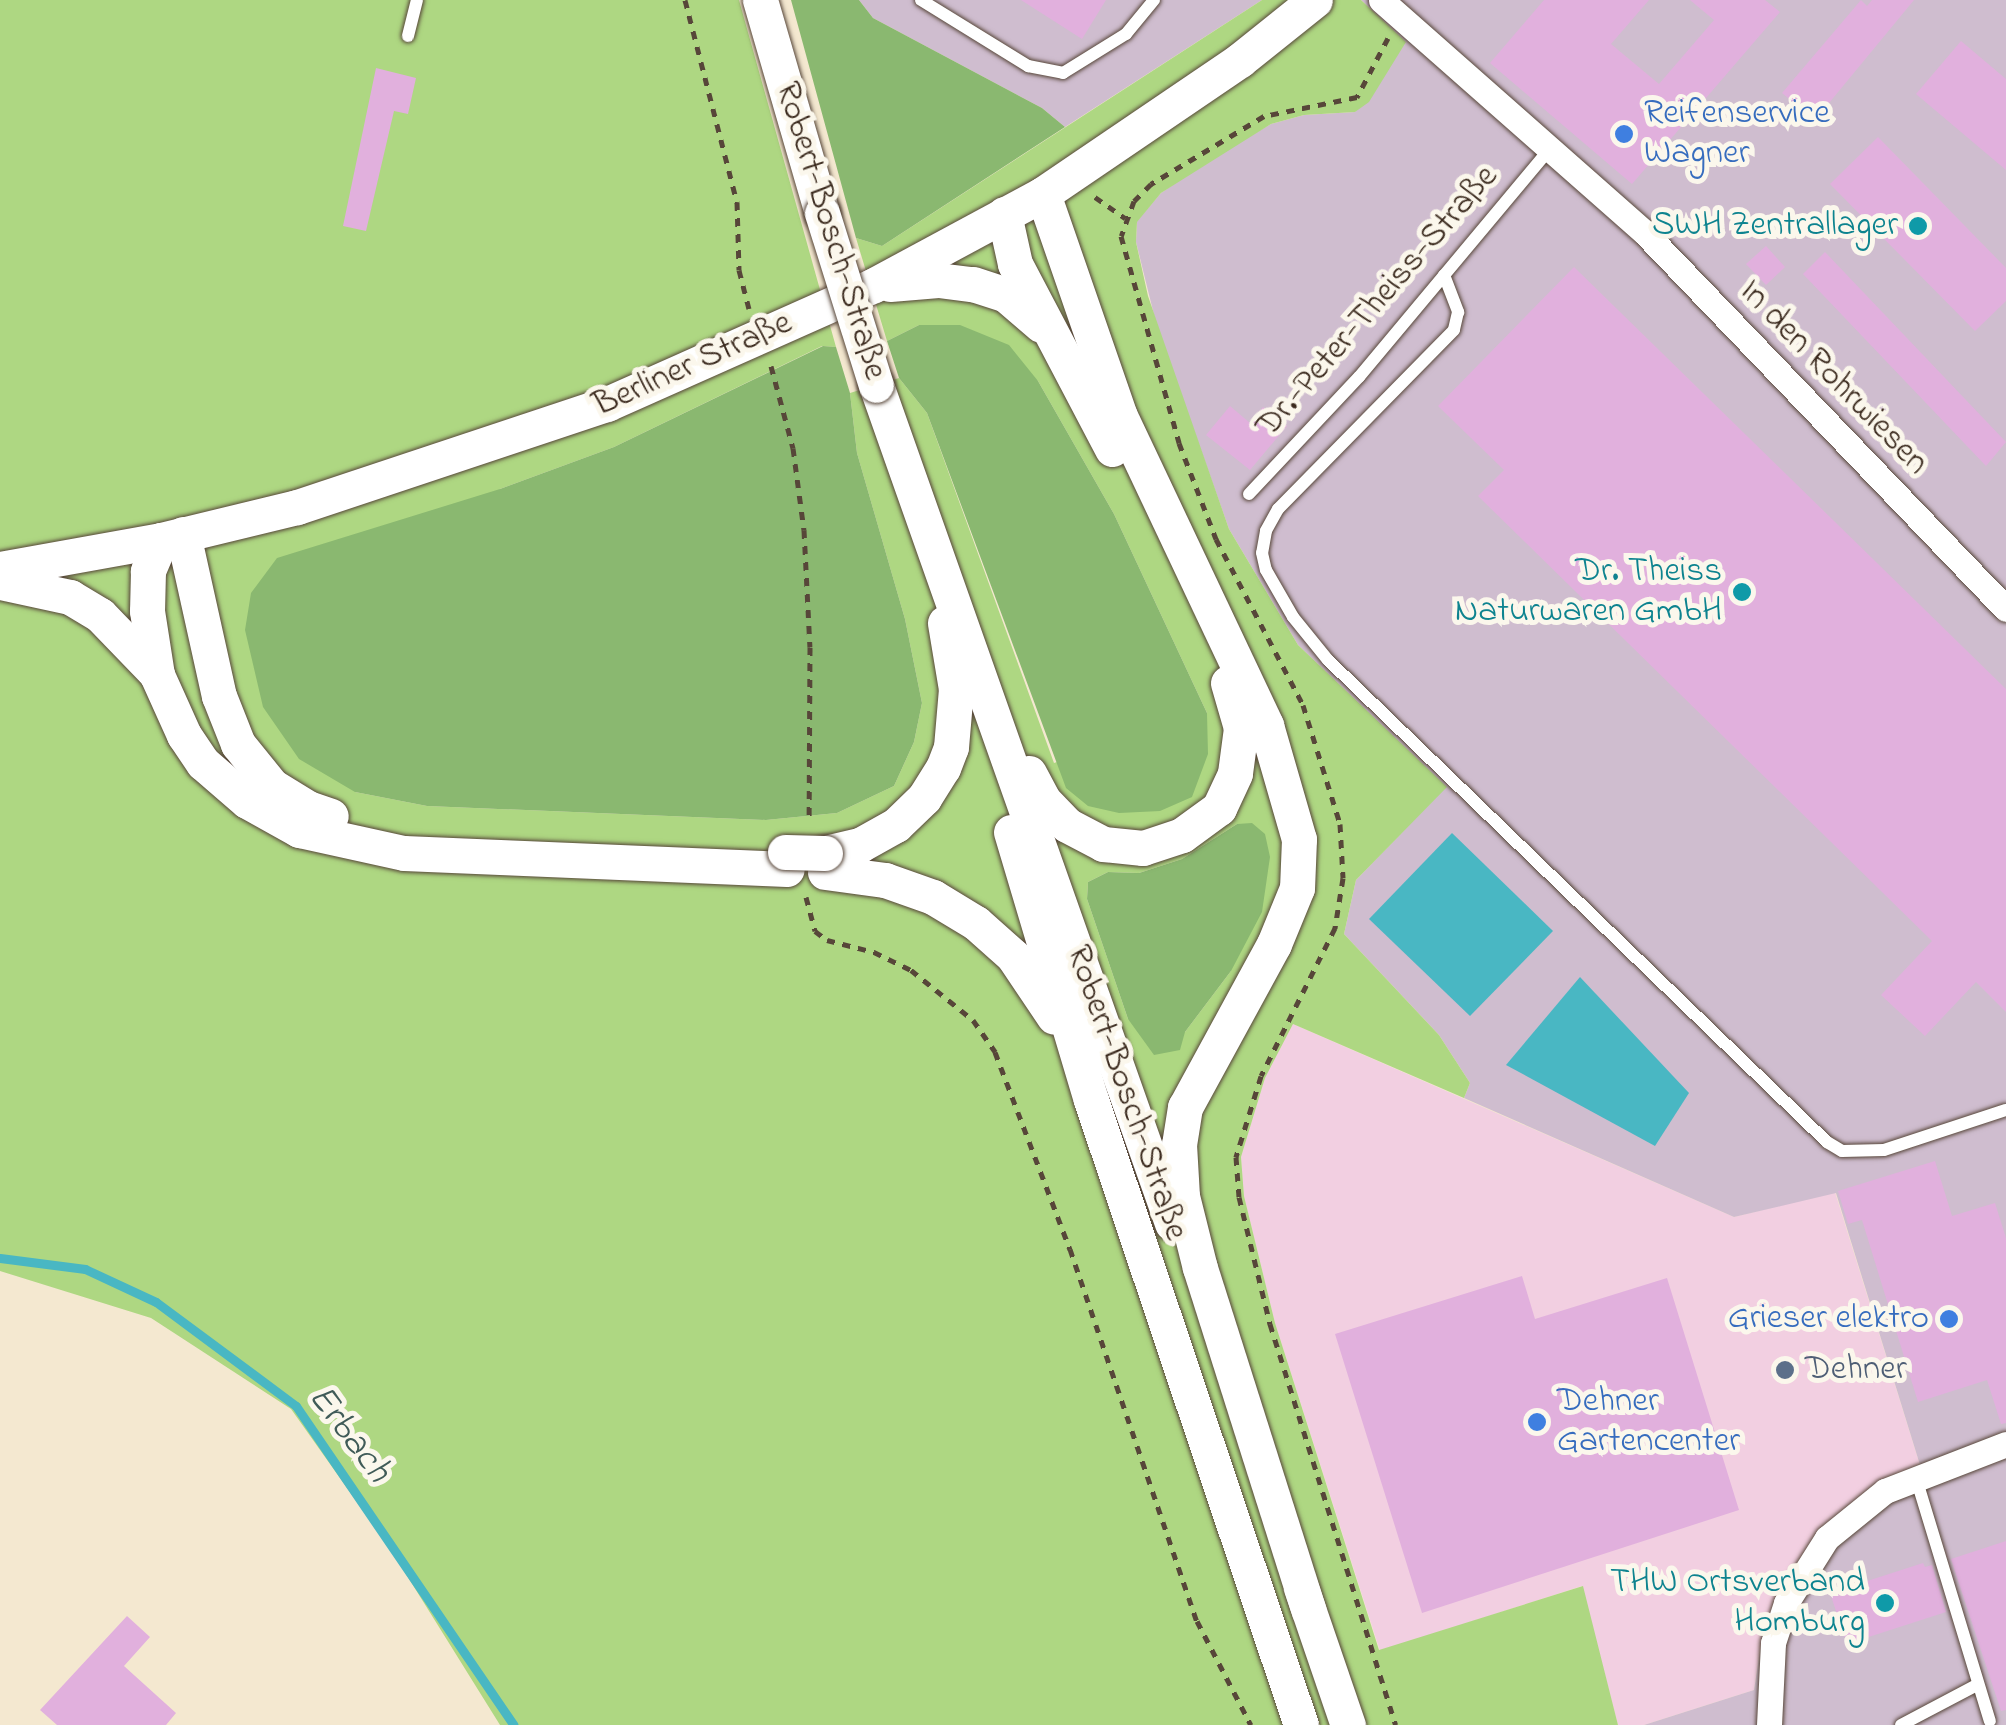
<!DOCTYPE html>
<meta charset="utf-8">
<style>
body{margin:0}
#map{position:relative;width:2006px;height:1725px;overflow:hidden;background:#f4e8d0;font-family:"Indie Flower",sans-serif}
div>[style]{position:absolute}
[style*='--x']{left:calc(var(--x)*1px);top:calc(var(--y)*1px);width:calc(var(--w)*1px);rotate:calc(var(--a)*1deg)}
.built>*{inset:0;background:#f2cfe1}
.industrial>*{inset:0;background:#cfbdcf}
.green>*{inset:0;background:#aed782}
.forest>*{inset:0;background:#8ab870}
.water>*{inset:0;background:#49b7c3}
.stream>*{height:9px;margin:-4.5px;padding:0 4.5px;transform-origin:4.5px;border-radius:4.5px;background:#49b7c3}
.building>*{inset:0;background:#e1b0dd}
.path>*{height:5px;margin-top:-2.5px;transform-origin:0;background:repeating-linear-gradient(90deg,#574639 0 8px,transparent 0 16px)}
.roads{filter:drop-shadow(0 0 2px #574639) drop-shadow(0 0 2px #574639)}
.lane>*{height:12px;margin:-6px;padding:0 6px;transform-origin:6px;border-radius:6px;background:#fff}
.street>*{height:25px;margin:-12.5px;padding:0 12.5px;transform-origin:12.5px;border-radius:12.5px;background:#fff}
.secondary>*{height:35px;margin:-17.5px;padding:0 17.5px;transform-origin:17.5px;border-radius:17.5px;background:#fff}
.bridges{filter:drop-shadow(0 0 2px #574639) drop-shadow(0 0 2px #574639)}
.secondary-bridge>*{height:35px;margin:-17.5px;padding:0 17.5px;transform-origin:17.5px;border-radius:17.5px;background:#fff}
.dots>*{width:28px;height:28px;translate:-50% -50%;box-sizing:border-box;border:5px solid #fbf7ec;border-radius:50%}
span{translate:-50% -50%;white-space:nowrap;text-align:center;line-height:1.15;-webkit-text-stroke:10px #fbf7ec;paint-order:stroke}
.shop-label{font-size:35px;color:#366cbe}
.left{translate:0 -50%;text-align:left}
.right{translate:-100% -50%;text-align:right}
.culture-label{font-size:35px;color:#0d838f}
.street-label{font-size:35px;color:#3b2a1e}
.service-label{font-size:35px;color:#4e5e75}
.water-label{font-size:38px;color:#405b58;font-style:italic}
</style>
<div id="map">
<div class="built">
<div style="clip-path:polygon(1293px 1024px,1734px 1217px,1835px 1192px,1920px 1465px,1762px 1638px,1754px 1690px,1644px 1725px,1618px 1725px,1582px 1586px,1380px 1651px,1275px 1323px,1244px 1196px,1241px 1157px,1265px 1078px)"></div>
</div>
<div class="industrial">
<div style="clip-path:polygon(859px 0,1262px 0,1065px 127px,1042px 108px,873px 18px)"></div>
<div style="clip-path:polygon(1361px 0,2006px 0,2006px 1725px,1644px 1725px,1754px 1690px,1762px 1638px,1777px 1594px,1920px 1465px,1836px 1193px,1734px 1217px,1464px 1098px,1470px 1083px,1439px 1035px,1344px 934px,1356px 880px,1446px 787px,1298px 645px,1229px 529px,1156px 323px,1136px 242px,1137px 221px,1161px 193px,1217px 155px,1271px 124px,1304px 115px,1355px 112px,1405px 42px)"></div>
</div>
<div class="green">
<div style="clip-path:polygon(evenodd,0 0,739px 0,836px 347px,822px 346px,614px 447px,500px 489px,355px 792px,427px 806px,766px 820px,837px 813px,894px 786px,914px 742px,922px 703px,905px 619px,857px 453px,850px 393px,899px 378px,927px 413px,1054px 763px,1207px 713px,1114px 514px,1038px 381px,919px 325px,887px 341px,856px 238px,882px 246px,1262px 0,1361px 0,1406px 42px,1369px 102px,1355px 112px,1304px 115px,1271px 124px,1161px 193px,1137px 222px,1136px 242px,1148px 296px,1229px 529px,1298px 645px,1447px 787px,1356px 880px,1344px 934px,1439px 1035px,1470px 1083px,1464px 1098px,1293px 1024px,1265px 1078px,1241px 1157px,1244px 1196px,1275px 1323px,1379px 1650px,1583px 1586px,1618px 1725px,500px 1725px,391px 1550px,291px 1409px,151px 1318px,0 1271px,0 0,1237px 824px,1231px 971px,1185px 1032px,1128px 1019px,1087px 899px,1088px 882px,1108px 872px,1139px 873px,1182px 859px,1237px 824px)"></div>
</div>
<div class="forest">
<div style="clip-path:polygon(791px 0,859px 0,873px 18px,1042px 108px,1065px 127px,882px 246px,856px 238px)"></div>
<div style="clip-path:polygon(919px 325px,960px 325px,1009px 345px,1038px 381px,1114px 514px,1207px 713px,1208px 754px,1192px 797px,1160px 811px,1119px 813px,1088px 806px,1066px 788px,927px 413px,899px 378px,887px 341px)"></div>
<div style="clip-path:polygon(823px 346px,836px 347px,850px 393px,857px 453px,905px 619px,922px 703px,914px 742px,894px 786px,837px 813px,766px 820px,427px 806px,355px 792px,299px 759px,263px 707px,245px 630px,251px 593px,277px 558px,500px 489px,614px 447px)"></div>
<div style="clip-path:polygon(1252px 823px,1265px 834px,1270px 857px,1262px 912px,1231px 971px,1185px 1032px,1180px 1050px,1154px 1055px,1128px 1019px,1087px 899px,1088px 882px,1108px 872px,1139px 873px,1182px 859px,1237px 824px)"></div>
</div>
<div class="water">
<div style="clip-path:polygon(1452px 833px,1553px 931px,1470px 1016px,1369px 919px)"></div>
<div style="clip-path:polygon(1580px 977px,1689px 1093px,1655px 1146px,1506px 1065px)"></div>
</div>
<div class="stream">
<div style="--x:0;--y:1258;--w:86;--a:7.4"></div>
<div style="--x:85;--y:1269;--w:78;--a:24.9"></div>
<div style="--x:156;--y:1302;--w:174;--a:36.6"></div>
<div style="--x:296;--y:1406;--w:386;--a:55.7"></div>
</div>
<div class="building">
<div style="clip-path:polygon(1021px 0,1106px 0,1082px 39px)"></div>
<div style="clip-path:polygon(1544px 0,1649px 0,1611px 44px,1659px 84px,1714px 20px,1690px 0,1765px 0,1780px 12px,1632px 184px,1490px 63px)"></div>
<div style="clip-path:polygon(1861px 0,1867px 6px,1872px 0,1914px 0,1815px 120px,1782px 93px)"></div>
<div style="clip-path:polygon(1961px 41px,2006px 79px,2006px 170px,1916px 94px)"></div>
<div style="clip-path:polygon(376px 68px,416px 78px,408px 114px,394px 111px,366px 231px,343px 226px)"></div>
<div style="clip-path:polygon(1878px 137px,2006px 268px,2006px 301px,1975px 331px,1830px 184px)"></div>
<div style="clip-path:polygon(1766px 246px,1785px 267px,1766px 285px,1746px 264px)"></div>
<div style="clip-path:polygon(1825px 252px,2006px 442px,1986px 466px,1803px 274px)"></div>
<div style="clip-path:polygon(1574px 267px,2006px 689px,2006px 1012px,1976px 982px,1925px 1036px,1881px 995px,1932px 941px,1478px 496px,1504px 470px,1438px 406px)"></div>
<div style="clip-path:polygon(1230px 406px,1250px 423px,1263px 407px,1287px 426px,1250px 470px,1206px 435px)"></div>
<div style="clip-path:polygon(1935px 1161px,1952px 1216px,1995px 1203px,2006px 1238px,2006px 1423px,2001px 1424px,1987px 1380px,1918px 1402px,1862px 1220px,1848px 1224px,1838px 1191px)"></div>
<div style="clip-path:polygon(1522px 1276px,1535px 1319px,1667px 1278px,1739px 1510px,1422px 1613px,1335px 1334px)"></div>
<div style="clip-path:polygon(2006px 1541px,2006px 1710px,2001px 1711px,1951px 1559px)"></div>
<div style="clip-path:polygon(1923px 1563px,1925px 1567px,1932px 1565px,1946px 1612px,1847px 1644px,1830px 1593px)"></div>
<div style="clip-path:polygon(127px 1616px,150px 1637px,124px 1666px,176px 1713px,166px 1725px,57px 1725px,40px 1710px)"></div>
</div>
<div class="path">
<div style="--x:685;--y:0;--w:209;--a:75.6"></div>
<div style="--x:737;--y:202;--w:68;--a:88.3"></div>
<div style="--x:739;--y:270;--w:40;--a:75.6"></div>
<div style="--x:1388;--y:38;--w:67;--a:117.7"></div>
<div style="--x:1357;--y:97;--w:95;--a:168.5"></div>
<div style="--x:1264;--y:116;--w:132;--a:149"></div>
<div style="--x:1151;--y:184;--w:24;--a:135"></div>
<div style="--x:1134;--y:201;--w:37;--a:110"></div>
<div style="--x:1121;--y:236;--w:215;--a:74.3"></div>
<div style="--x:1179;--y:443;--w:103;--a:68.9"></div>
<div style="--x:1216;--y:539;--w:187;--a:62.3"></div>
<div style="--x:1303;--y:705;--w:125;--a:72.7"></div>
<div style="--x:1340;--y:824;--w:54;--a:86.8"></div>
<div style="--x:1343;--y:878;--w:51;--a:99.1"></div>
<div style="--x:1335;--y:928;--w:165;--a:116.6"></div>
<div style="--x:1261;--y:1076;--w:85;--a:107.2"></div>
<div style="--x:1236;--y:1157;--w:40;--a:85.7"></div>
<div style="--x:1239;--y:1197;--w:131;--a:76.3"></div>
<div style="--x:1270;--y:1324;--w:420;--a:72.6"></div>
<div style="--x:1095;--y:197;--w:37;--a:35"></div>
<div style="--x:771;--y:366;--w:85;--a:75"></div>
<div style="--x:793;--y:448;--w:83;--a:82.4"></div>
<div style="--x:804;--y:530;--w:117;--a:87.1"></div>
<div style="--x:810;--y:647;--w:174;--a:90.3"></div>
<div style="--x:806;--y:897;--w:35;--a:75"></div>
<div style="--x:815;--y:931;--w:15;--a:37"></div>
<div style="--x:827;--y:940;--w:49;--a:14.3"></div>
<div style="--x:874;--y:952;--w:41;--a:25.9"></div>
<div style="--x:911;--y:970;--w:80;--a:38.9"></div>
<div style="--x:973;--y:1020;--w:39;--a:55"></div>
<div style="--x:995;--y:1052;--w:211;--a:69.2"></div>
<div style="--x:1070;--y:1249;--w:393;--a:71.2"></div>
<div style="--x:1197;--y:1621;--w:117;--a:62.6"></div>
</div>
<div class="roads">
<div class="lane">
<div style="--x:921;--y:0;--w:126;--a:31.7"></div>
<div style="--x:1028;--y:66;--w:36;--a:11"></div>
<div style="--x:1063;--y:73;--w:74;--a:-31.8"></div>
<div style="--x:1126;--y:34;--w:44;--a:-50.5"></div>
<div style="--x:408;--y:36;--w:37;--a:-76"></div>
<div style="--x:1444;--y:275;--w:40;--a:69"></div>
<div style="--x:1458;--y:312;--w:18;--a:103"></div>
<div style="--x:1454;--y:330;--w:251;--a:134.5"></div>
<div style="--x:1278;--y:509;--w:25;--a:119"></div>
<div style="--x:1266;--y:531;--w:22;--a:100"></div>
<div style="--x:1262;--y:553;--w:17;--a:77"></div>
<div style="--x:1266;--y:570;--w:54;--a:60.1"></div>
<div style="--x:1293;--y:617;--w:55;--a:50.9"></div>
<div style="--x:1328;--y:660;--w:694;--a:44.01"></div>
<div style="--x:1827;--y:1142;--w:17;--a:31"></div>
<div style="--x:1842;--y:1151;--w:42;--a:-1.4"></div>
<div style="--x:1884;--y:1150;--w:128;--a:-18.2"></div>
<div style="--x:1249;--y:494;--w:161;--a:-46.8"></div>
<div style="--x:1359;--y:377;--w:300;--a:-50.1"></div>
<div style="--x:1916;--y:1478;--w:254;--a:73.1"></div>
<div style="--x:1901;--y:1725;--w:86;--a:-27.8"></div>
</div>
<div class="street">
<div style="--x:1381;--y:0;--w:352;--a:41.4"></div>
<div style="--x:1645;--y:233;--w:521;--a:46.17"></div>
<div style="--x:1769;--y:1725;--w:82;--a:-87.2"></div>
<div style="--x:1773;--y:1643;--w:42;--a:-72"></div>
<div style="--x:1786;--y:1603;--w:77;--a:-57.8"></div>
<div style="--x:1827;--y:1538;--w:75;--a:-39"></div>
<div style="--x:1885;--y:1491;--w:130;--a:-21.2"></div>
</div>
<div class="secondary">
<div style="--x:760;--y:0;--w:222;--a:73.8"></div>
<div style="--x:1043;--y:194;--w:235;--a:70.9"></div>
<div style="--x:1120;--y:416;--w:342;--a:64.7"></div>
<div style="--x:1266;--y:725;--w:119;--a:73.9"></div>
<div style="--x:1299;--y:839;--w:49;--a:92.3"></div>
<div style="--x:1297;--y:888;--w:61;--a:112.3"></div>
<div style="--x:1274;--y:944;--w:186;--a:118.6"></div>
<div style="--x:1185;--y:1107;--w:37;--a:99"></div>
<div style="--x:1179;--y:1144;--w:52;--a:86.7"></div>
<div style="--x:1182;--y:1196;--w:74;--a:76"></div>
<div style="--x:1200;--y:1268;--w:358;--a:72.4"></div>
<div style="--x:1004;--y:214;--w:51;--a:77.6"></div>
<div style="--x:1015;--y:264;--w:209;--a:62.3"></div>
<div style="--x:890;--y:284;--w:48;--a:-4.8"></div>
<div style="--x:938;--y:280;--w:35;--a:7"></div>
<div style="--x:973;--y:284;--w:35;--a:18"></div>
<div style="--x:1006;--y:295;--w:46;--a:40.6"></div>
<div style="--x:876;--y:385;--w:889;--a:70.55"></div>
<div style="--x:183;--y:534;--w:166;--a:77.5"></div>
<div style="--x:219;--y:696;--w:52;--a:68.4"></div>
<div style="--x:238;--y:744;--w:54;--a:51"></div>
<div style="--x:272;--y:786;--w:42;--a:31.4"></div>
<div style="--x:308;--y:808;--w:24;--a:19"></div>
<div style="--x:161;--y:540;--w:34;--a:113"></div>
<div style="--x:148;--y:571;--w:40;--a:91.4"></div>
<div style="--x:147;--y:611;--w:65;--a:81.1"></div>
<div style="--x:157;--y:675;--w:66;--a:65.8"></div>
<div style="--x:184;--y:735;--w:34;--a:56"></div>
<div style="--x:203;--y:763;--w:58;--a:40.8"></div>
<div style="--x:247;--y:801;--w:60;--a:29.1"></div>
<div style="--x:299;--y:830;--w:107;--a:12.4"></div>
<div style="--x:404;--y:853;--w:383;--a:2.4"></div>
<div style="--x:0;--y:569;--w:164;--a:-10.2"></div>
<div style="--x:161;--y:540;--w:140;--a:-13.6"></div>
<div style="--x:297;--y:507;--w:327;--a:-18.4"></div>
<div style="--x:607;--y:404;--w:292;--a:-24"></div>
<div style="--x:874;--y:285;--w:192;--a:-28.3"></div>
<div style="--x:1043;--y:194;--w:238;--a:-34.2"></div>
<div style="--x:1240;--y:60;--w:96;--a:-38.7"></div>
<div style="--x:0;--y:582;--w:72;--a:12.1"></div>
<div style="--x:70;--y:597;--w:35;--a:31"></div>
<div style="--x:100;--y:615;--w:82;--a:46"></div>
<div style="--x:1029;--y:773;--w:32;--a:62"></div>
<div style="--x:1044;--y:801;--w:33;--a:46"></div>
<div style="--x:1067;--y:825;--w:41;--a:27.8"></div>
<div style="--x:1103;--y:844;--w:40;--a:5.7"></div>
<div style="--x:1143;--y:848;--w:41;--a:-18.4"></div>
<div style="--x:1182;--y:835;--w:46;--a:-36.1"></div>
<div style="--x:1219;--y:808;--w:38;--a:-65"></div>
<div style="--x:1235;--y:773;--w:45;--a:-82.4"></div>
<div style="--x:1241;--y:728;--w:47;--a:-106.1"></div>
<div style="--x:1011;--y:832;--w:280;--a:73.4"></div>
<div style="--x:1091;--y:1100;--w:659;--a:71.43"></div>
<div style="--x:825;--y:853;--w:36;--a:-13"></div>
<div style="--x:860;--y:845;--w:41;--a:-29.1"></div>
<div style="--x:896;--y:825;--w:39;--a:-44"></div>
<div style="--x:924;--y:798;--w:36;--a:-58"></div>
<div style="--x:943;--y:768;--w:22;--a:-69"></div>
<div style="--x:951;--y:747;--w:58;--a:-85.1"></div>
<div style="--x:956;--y:689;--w:67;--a:-99.5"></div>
<div style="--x:825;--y:872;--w:61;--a:7.6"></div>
<div style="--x:885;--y:880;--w:51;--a:19.5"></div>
<div style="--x:933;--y:897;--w:50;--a:31.2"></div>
<div style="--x:976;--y:923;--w:50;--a:41.7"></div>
<div style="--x:1013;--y:956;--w:73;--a:56.1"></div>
<div style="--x:1301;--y:1588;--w:145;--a:71.1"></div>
</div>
</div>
<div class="bridges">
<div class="secondary-bridge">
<div style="--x:822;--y:213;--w:180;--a:72.6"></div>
<div style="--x:785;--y:852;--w:40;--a:1.4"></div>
</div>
</div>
<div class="dots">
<div style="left:1624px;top:134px;background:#3f7fe0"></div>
<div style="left:1918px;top:226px;background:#0f9aa8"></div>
<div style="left:1742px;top:592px;background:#0f9aa8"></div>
<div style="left:1949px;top:1319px;background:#3f7fe0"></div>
<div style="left:1785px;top:1370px;background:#5c6f8a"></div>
<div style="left:1537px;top:1422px;background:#3f7fe0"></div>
<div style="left:1885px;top:1603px;background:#0f9aa8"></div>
</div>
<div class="shop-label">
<span class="left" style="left:1644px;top:134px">Reifenservice<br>Wagner</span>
<span class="right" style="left:1929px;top:1319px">Grieser elektro</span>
<span class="left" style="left:1557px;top:1422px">Dehner<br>Gartencenter</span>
</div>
<div class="culture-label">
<span class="right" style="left:1898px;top:226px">SWH Zentrallager</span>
<span class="right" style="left:1722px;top:592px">Dr. Theiss<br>Naturwaren GmbH</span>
<span class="right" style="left:1865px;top:1603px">THW Ortsverband<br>Homburg</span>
</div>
<div class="street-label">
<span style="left:830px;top:231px;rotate:73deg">Robert-Bosch-Straße</span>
<span style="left:1378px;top:302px;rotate:-49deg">Dr.-Peter-Theiss-Straße</span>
<span style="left:693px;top:365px;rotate:-24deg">Berliner Straße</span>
<span style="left:1833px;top:378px;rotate:46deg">In den Rohrwiesen</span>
<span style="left:1126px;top:1093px;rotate:71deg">Robert-Bosch-Straße</span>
</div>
<div class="service-label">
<span class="left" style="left:1805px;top:1370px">Dehner</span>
</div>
<div class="water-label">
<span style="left:348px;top:1435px;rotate:53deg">Erbach</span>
</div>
</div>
